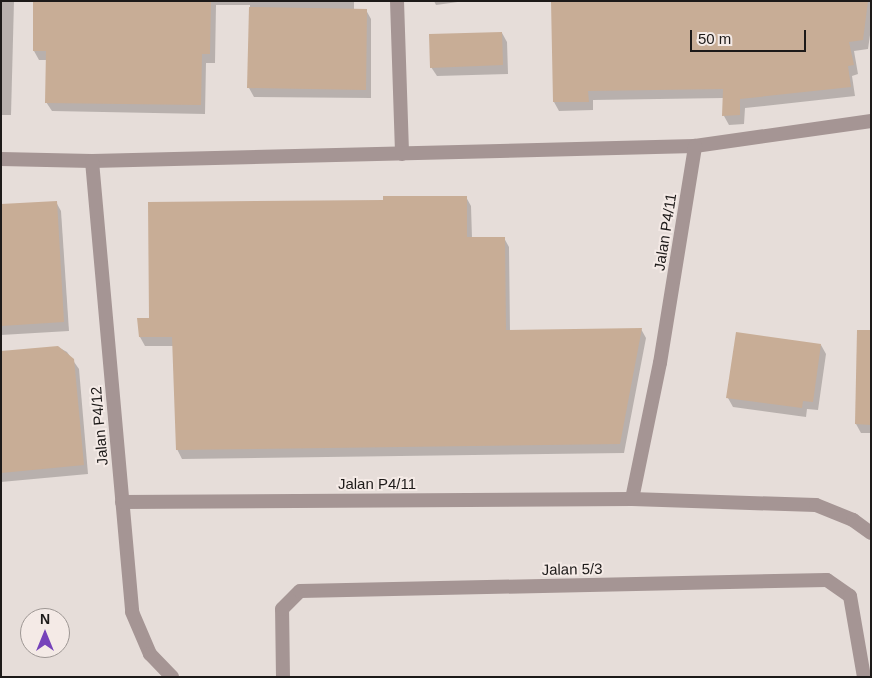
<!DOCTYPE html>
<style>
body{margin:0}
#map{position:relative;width:872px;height:678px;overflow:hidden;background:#e6ddd9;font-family:Helvetica,sans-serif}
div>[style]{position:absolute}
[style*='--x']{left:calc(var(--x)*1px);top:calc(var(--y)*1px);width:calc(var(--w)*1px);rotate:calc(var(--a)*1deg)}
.shadow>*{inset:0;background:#0003}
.building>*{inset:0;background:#c8ad96}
.street>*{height:14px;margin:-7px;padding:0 7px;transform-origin:7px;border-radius:7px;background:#a59594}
span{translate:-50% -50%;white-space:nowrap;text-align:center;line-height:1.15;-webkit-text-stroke:4px #f4eae6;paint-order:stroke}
.street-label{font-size:15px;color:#1d1a19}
.frame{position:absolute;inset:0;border:2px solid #1d1a19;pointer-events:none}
.north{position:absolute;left:20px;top:608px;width:50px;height:50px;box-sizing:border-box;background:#f4eae6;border:1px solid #9e9794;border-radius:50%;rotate:0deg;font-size:14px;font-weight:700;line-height:20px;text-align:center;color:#1d1a19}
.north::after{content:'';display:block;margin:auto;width:18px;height:22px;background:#7643ba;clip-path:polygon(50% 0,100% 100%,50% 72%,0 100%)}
.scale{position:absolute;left:690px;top:30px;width:116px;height:22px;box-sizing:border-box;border:2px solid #1d1a19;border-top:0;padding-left:6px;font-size:15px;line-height:18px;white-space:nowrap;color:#1d1a19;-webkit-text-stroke:4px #f4eae6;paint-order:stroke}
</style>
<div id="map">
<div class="shadow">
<div style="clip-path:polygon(1px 1px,14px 1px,11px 115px,1px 115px)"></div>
<div style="clip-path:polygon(34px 1px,354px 1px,354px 10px,366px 10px,371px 19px,371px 98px,254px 97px,249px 88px,250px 5px,216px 5px,215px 63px,206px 63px,205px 114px,52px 111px,46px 102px,47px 60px,39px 60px,34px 51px)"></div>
<div style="clip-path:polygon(434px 1px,465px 1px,436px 5px)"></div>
<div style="clip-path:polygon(552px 1px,871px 1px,871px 28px,868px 49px,854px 51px,858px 74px,852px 76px,855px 96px,745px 108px,744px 124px,729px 125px,724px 116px,724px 98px,593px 100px,593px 110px,559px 111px,554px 102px)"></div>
<div style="clip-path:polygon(502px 33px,507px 42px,508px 74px,437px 76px,431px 67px)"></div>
<div style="clip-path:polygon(466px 197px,471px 206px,472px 238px,504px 238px,509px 247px,510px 331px,641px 329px,646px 338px,624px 453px,182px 459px,177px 449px,173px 346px,145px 346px,140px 337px,139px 319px,150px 319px,384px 201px)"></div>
<div style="clip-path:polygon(56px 202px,61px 211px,69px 331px,1px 335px,1px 206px)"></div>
<div style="clip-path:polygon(871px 260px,871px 303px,870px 301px)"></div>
<div style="clip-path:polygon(858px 331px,871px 331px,871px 433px,861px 433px,856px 424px)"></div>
<div style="clip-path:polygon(821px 345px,826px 354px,818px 410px,807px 409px,806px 417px,733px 407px,728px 398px)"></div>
<div style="clip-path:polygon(58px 347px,67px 352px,79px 369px,88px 474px,1px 482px,1px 352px)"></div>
</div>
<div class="building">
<div style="clip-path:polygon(33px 1px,211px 1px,210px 54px,202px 54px,201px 105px,45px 103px,46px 51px,33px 51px)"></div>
<div style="clip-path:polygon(551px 1px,868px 1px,863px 40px,849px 42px,854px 65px,848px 66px,851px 87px,740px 99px,740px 115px,722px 116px,723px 89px,588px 91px,589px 102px,553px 102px)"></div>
<div style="clip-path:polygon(249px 7px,367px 9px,366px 90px,247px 88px)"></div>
<div style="clip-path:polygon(502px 32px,503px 65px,430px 68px,429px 34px)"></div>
<div style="clip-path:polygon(383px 196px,467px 196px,467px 237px,505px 237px,506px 330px,642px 328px,620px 444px,176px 450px,172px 337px,139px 337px,137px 318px,149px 318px,148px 202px,383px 200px)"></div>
<div style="clip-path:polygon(57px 201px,64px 322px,1px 326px,1px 204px)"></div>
<div style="clip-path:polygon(857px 330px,871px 330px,871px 425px,855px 424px)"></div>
<div style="clip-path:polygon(736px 332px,821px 344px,813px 402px,803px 401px,802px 408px,726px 398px)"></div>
<div style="clip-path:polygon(58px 346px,74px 359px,84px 465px,1px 473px,1px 351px)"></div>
</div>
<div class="street">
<div style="--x:397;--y:1;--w:153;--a:88.1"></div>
<div style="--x:1;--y:159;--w:91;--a:1.3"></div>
<div style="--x:92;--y:161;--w:603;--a:-1.42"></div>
<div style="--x:695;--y:146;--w:178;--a:-8.1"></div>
<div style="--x:92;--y:161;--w:453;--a:84.9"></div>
<div style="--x:132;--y:612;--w:46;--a:66.8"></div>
<div style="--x:150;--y:654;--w:32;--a:46"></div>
<div style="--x:632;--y:499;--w:139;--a:-78.4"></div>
<div style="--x:660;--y:363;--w:220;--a:-80.8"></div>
<div style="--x:122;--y:502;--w:510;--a:-0.34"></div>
<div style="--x:632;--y:499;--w:184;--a:1.9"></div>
<div style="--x:816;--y:505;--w:40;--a:22"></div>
<div style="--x:853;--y:520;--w:22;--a:36"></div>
<div style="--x:283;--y:677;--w:68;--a:-90.8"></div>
<div style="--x:282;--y:609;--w:25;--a:-45"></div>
<div style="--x:300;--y:591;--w:527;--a:-1.2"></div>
<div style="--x:827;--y:580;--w:28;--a:35"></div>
<div style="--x:850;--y:596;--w:82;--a:80.2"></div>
</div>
<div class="street-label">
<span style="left:665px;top:232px;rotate:-81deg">Jalan P4/11</span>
<span style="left:99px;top:426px;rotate:-95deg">Jalan P4/12</span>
<span style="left:377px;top:484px">Jalan P4/11</span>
<span style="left:572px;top:569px;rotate:-1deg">Jalan 5/3</span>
</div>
<div class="frame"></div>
<div class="north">N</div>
<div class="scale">50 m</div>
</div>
